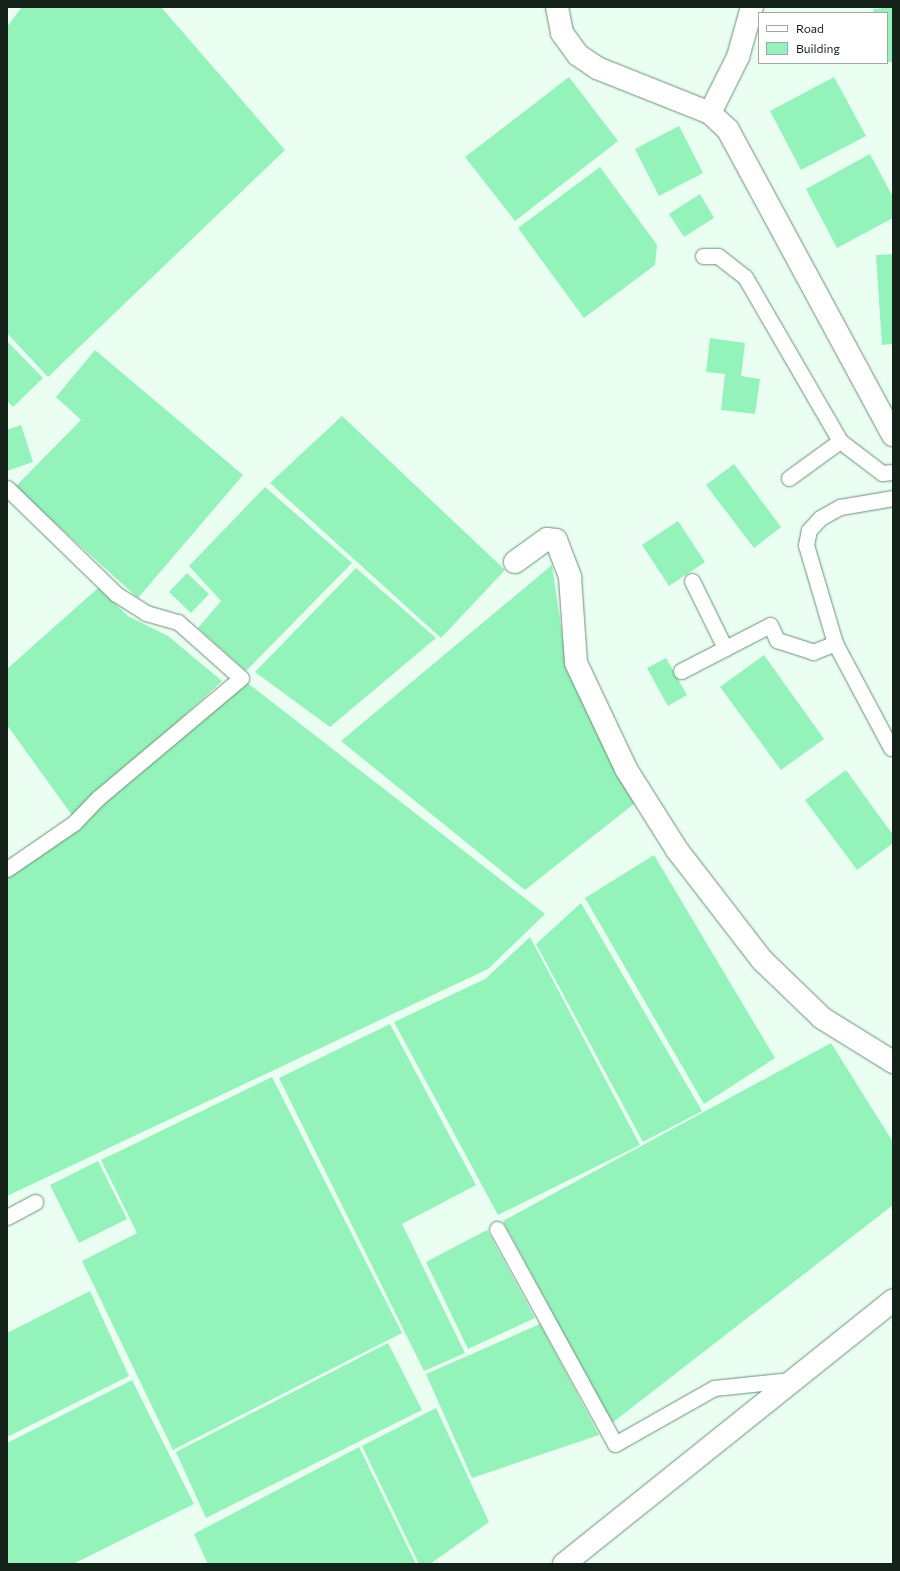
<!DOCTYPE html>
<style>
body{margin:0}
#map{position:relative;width:900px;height:1571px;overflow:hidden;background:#eafff1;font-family:Commissioner,sans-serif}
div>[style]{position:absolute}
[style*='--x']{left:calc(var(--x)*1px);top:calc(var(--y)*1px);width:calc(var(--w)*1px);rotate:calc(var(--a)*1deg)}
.building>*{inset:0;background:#94f3ba}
.roads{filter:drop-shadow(0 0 1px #6e8e79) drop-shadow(0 0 1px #6e8e79)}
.lane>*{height:15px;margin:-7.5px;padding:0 7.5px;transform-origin:7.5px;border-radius:7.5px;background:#fff}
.street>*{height:22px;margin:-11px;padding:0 11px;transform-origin:11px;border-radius:11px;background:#fff}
.secondary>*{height:22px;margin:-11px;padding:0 11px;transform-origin:11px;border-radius:11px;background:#fff}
span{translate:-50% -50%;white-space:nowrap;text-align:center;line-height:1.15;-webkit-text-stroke:3.5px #fff;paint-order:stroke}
.frame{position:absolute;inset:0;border:8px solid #15221a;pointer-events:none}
.legend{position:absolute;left:758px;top:12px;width:130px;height:52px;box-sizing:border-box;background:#fff;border:1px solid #a1a7a3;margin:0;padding:5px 7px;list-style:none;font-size:12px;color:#15221a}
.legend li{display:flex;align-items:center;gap:8px;height:20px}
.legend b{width:20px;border:1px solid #a1a7a3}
</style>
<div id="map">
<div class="building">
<div style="clip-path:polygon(22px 7px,161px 7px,285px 150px,48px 377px,7px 333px,7px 27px)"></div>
<div style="clip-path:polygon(893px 7px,893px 62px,887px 62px,887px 13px,874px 13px,873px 9px)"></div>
<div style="clip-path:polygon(569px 77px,618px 141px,515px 221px,465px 157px)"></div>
<div style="clip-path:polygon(834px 77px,866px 136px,801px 170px,770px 111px)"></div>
<div style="clip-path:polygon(679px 126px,703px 173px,659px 196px,635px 149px)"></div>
<div style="clip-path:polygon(870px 154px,893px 197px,893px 218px,837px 248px,806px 189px)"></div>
<div style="clip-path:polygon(600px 167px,657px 245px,655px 265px,584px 318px,518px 228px)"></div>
<div style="clip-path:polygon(700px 194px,714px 218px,684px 237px,669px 214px)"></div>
<div style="clip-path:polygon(893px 254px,893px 344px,882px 345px,876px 255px)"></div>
<div style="clip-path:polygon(710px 338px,745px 343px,741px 376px,760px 379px,755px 414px,721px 410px,725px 374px,706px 372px)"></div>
<div style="clip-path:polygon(7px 341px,43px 378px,13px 407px,7px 401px)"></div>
<div style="clip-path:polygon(95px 350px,243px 475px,138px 598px,15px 487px,81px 420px,56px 397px)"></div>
<div style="clip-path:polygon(342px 416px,505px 570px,441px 638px,270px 483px)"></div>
<div style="clip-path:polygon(21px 425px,33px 462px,7px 471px,7px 430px)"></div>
<div style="clip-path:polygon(734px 464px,781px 527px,754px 548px,706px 485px)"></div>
<div style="clip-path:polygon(265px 487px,352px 563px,246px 671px,198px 628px,221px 601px,189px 566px)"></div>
<div style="clip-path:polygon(678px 521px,705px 562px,669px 586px,642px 545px)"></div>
<div style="clip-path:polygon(552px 565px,566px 662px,635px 803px,525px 890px,341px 741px)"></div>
<div style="clip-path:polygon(356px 568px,436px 638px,330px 727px,255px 672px)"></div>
<div style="clip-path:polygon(187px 573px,209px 594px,191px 613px,169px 592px)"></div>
<div style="clip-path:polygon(98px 588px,128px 616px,168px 636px,222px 681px,74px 818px,7px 725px,7px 669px)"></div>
<div style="clip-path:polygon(764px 655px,824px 739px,781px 770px,720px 687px)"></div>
<div style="clip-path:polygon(666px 658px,687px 695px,668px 706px,647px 668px)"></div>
<div style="clip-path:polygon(245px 681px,545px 914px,488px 969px,7px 1196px,7px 872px)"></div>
<div style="clip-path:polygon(846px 770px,893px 835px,893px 843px,857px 870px,805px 800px)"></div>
<div style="clip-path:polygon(654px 855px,775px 1058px,704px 1104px,585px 898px)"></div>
<div style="clip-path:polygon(581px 903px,702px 1111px,643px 1142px,536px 944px)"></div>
<div style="clip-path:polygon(530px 937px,640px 1145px,498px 1215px,394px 1022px,485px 979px)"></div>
<div style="clip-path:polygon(390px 1024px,476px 1185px,402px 1224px,465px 1353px,424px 1371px,279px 1078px)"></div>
<div style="clip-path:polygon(831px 1043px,893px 1142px,893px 1205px,612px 1423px,503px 1221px)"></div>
<div style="clip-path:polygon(272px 1077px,402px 1333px,173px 1450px,82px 1261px,137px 1233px,101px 1160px)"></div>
<div style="clip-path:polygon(98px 1161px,127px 1219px,79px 1243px,50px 1185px)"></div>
<div style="clip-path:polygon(487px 1230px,535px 1318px,468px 1349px,426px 1262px)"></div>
<div style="clip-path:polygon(90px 1291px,129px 1376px,7px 1437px,7px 1333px)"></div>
<div style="clip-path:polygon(540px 1324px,599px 1435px,472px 1478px,426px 1374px)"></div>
<div style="clip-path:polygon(388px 1343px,422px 1410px,206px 1518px,176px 1452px)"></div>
<div style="clip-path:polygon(132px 1380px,194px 1504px,73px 1564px,7px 1564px,7px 1443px)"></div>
<div style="clip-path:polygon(436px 1408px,489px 1522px,430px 1564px,419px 1564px,362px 1446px)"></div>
<div style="clip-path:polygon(359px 1447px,416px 1564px,208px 1564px,194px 1534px)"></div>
</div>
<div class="roads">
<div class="lane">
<div style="--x:703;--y:256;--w:15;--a:0"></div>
<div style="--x:718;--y:256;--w:34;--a:38"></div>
<div style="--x:745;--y:277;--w:190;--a:59.9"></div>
<div style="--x:840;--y:441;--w:53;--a:37.3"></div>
<div style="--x:882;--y:473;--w:11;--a:-5"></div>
<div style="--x:789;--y:478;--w:63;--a:-36"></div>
<div style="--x:7;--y:488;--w:152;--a:44.2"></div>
<div style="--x:116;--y:594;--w:36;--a:32"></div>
<div style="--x:146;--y:613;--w:33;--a:16"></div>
<div style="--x:178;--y:622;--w:84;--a:41.6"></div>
<div style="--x:241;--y:678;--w:187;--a:140"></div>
<div style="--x:98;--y:798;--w:35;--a:134"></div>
<div style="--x:74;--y:823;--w:81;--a:145.5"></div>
<div style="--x:692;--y:581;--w:75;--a:63.8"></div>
<div style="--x:681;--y:671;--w:100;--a:-27.3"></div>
<div style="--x:770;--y:625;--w:17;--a:65"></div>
<div style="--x:777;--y:640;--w:38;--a:18"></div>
<div style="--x:813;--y:652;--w:24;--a:-22"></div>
<div style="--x:891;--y:748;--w:119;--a:-118.1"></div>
<div style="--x:835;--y:643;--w:102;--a:-106.5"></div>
<div style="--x:806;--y:545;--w:15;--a:-79"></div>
<div style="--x:809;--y:530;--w:16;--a:-47"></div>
<div style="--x:820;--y:518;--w:23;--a:-29"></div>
<div style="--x:840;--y:507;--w:54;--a:-9.6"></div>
<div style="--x:7;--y:1217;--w:32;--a:-28"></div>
<div style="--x:497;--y:1229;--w:245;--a:61.2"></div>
<div style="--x:615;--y:1444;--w:114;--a:-29.5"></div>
<div style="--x:714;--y:1388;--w:77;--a:-5.9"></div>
</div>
<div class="street">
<div style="--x:557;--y:7;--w:26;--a:79"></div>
<div style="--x:562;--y:33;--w:27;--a:54"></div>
<div style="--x:578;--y:55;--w:23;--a:34"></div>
<div style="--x:597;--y:68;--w:122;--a:21.7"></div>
<div style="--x:710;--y:113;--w:25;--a:43"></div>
<div style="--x:728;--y:130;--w:347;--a:61.6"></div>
<div style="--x:710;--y:113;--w:63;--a:-63.4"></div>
<div style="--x:738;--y:57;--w:52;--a:-74.4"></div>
<div style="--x:515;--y:562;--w:39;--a:-36"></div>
<div style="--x:547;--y:539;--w:9;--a:6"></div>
<div style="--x:556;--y:540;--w:40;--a:69"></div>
<div style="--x:570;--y:577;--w:86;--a:86"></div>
<div style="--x:576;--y:663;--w:117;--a:64.7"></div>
<div style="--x:626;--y:769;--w:96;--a:57.8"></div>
<div style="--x:677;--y:850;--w:139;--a:52.3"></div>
<div style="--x:762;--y:960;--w:83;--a:44"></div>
<div style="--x:822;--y:1018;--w:84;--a:31.8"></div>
</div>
<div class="secondary">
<div style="--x:564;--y:1564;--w:422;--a:-38.7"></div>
</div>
</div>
<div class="frame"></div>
<ul class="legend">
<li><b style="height:5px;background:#fff"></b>Road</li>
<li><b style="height:11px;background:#94f3ba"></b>Building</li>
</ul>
</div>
